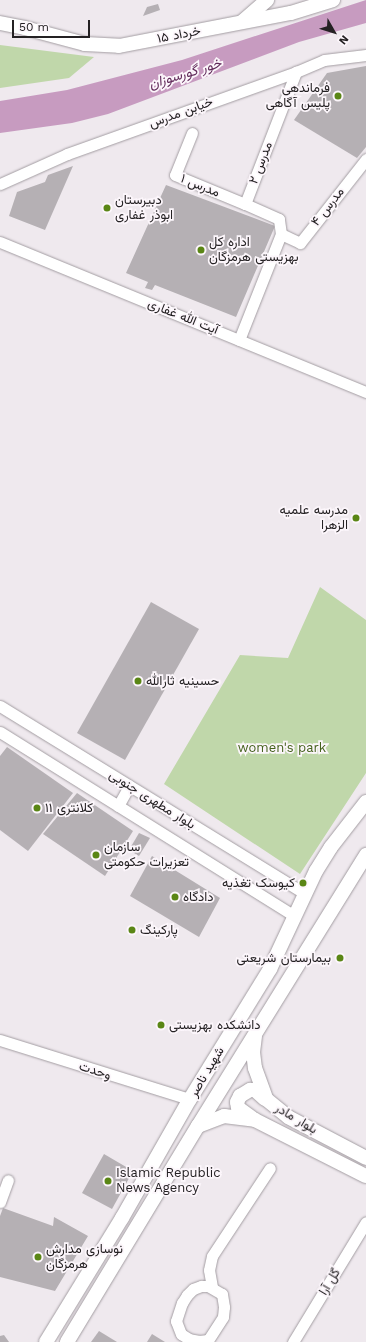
<!DOCTYPE html>
<meta charset="utf-8">
<style>
body{margin:0}
#map{position:relative;width:366px;height:1342px;overflow:hidden;background:#efe9ee;font-family:"Work Sans",Vazirmatn,sans-serif}
div>[style]{position:absolute}
[style*='--x']{left:calc(var(--x)*1px);top:calc(var(--y)*1px);width:calc(var(--w)*1px);rotate:calc(var(--a)*1deg)}
.green>*{inset:0;background:#c0d7aa}
.water>*{inset:0;background:#c79bc0}
.building>*{inset:0;background:#b5b0b4}
.roads{filter:drop-shadow(0 0 1px #a39da2) drop-shadow(0 0 1px #a39da2)}
.minor>*{height:11px;margin:-5.5px;padding:0 5.5px;transform-origin:5.5px;border-radius:5.5px;background:#fff}
.major>*{height:14px;margin:-7px;padding:0 7px;transform-origin:7px;border-radius:7px;background:#fff}
.dots>*{width:11px;height:11px;translate:-50% -50%;box-sizing:border-box;border:2px solid #fcf6fb;border-radius:50%}
span{translate:-50% -50%;white-space:nowrap;text-align:center;line-height:1.15;-webkit-text-stroke:3.5px #fcf6fb;paint-order:stroke}
.street-label{font-size:13px;color:#242123}
.poi-label{font-size:13px;color:#242123}
.right{translate:-100% -50%;text-align:right}
.left{translate:0 -50%;text-align:left}
.park-label{font-size:13px;color:#45621d}
.water-label{font-size:14px;color:#602959;font-style:italic}
.north{position:absolute;left:314px;top:12px;width:40px;height:40px;-webkit-text-stroke:3px #fcf6fb;paint-order:stroke;rotate:129deg;font-size:11px;font-weight:700;line-height:16px;text-align:center;color:#242123}
.north::after{content:'';display:block;margin:auto;width:14px;height:18px;background:#242123;clip-path:polygon(50% 0,100% 100%,50% 72%,0 100%)}
.scale{position:absolute;left:12px;top:20px;width:78px;height:18px;box-sizing:border-box;border:2px solid #242123;border-top:0;padding-left:5px;font-size:12px;line-height:14px;white-space:nowrap;color:#242123;-webkit-text-stroke:3px #fcf6fb;paint-order:stroke}
</style>
<div id="map">
<div class="green">
<div style="clip-path:polygon(0 45px,94px 57px,69px 78px,0 88px)"></div>
<div style="clip-path:polygon(320px 587px,366px 620px,366px 773px,300px 874px,164px 784px,240px 655px,288px 658px)"></div>
</div>
<div class="water">
<div style="clip-path:polygon(366px 0,366px 23px,299px 42px,108px 114px,72px 123px,0 133px,0 101px,67px 90px,182px 60px)"></div>
</div>
<div class="building">
<div style="clip-path:polygon(158px 4px,160px 10px,143px 16px,147px 7px)"></div>
<div style="clip-path:polygon(366px 66px,366px 147px,357px 158px,294px 120px,327px 73px)"></div>
<div style="clip-path:polygon(73px 166px,45px 230px,9px 216px,17px 192px,45px 182px,48px 175px)"></div>
<div style="clip-path:polygon(166px 185px,275px 226px,236px 317px,155px 285px,152px 290px,145px 288px,148px 282px,126px 273px)"></div>
<div style="clip-path:polygon(151px 602px,199px 629px,125px 760px,77px 733px)"></div>
<div style="clip-path:polygon(7px 747px,73px 793px,28px 851px,0 830px,0 756px)"></div>
<div style="clip-path:polygon(77px 793px,133px 831px,105px 876px,43px 834px)"></div>
<div style="clip-path:polygon(139px 833px,150px 838px,139px 856px,129px 850px)"></div>
<div style="clip-path:polygon(152px 856px,220px 898px,199px 937px,130px 896px)"></div>
<div style="clip-path:polygon(104px 1154px,133px 1171px,112px 1209px,82px 1193px)"></div>
<div style="clip-path:polygon(3px 1208px,53px 1226px,54px 1217px,88px 1236px,55px 1291px,0 1277px,0 1216px)"></div>
<div style="clip-path:polygon(99px 1331px,117px 1342px,91px 1342px)"></div>
<div style="clip-path:polygon(152px 1334px,165px 1342px,147px 1342px)"></div>
<div style="clip-path:polygon(4px 1335px,9px 1342px,0 1342px,0 1336px)"></div>
</div>
<div class="roads">
<div class="minor">
<div style="--x:192;--y:133;--w:45;--a:112"></div>
<div style="--x:175;--y:175;--w:76;--a:22.5"></div>
<div style="--x:0;--y:184;--w:73;--a:-24.1"></div>
<div style="--x:67;--y:154;--w:243;--a:-19.7"></div>
<div style="--x:296;--y:72;--w:30;--a:-23"></div>
<div style="--x:324;--y:60;--w:42;--a:-6.8"></div>
<div style="--x:281;--y:234;--w:21;--a:25"></div>
<div style="--x:300;--y:243;--w:107;--a:-51.8"></div>
<div style="--x:0;--y:242;--w:396;--a:22.3"></div>
<div style="--x:239;--y:340;--w:114;--a:-68.4"></div>
<div style="--x:281;--y:234;--w:15;--a:-98"></div>
<div style="--x:279;--y:219;--w:37;--a:-156"></div>
<div style="--x:245;--y:204;--w:142;--a:-68.9"></div>
<div style="--x:0;--y:706;--w:358;--a:31.6"></div>
<div style="--x:0;--y:732;--w:348;--a:32"></div>
<div style="--x:118;--y:806;--w:23;--a:-61"></div>
<div style="--x:0;--y:1040;--w:199;--a:17.3"></div>
<div style="--x:0;--y:1202;--w:23;--a:-70"></div>
<div style="--x:201;--y:1286;--w:7;--a:0"></div>
<div style="--x:208;--y:1286;--w:16;--a:30"></div>
<div style="--x:222;--y:1294;--w:13;--a:81"></div>
<div style="--x:224;--y:1307;--w:10;--a:96"></div>
<div style="--x:223;--y:1317;--w:27;--a:123"></div>
<div style="--x:208;--y:1340;--w:9;--a:174"></div>
<div style="--x:199;--y:1341;--w:10;--a:-169"></div>
<div style="--x:189;--y:1339;--w:9;--a:-148"></div>
<div style="--x:181;--y:1334;--w:14;--a:-111"></div>
<div style="--x:176;--y:1321;--w:19;--a:-72"></div>
<div style="--x:182;--y:1303;--w:9;--a:-58"></div>
<div style="--x:187;--y:1295;--w:8;--a:-45"></div>
<div style="--x:193;--y:1289;--w:9;--a:-21"></div>
<div style="--x:212;--y:1287;--w:17;--a:-100"></div>
<div style="--x:209;--y:1270;--w:14;--a:-78"></div>
<div style="--x:212;--y:1256;--w:105;--a:-56.6"></div>
<div style="--x:293;--y:1342;--w:140;--a:-58.7"></div>
</div>
<div class="major">
<div style="--x:243;--y:21;--w:32;--a:-41"></div>
<div style="--x:0;--y:23;--w:25;--a:11"></div>
<div style="--x:25;--y:28;--w:62;--a:14.9"></div>
<div style="--x:85;--y:44;--w:34;--a:3"></div>
<div style="--x:119;--y:46;--w:175;--a:-10.9"></div>
<div style="--x:291;--y:13;--w:44;--a:-17.2"></div>
<div style="--x:255;--y:1036;--w:16;--a:97"></div>
<div style="--x:253;--y:1052;--w:16;--a:83"></div>
<div style="--x:255;--y:1068;--w:33;--a:70"></div>
<div style="--x:266;--y:1099;--w:28;--a:39"></div>
<div style="--x:288;--y:1117;--w:88;--a:27.7"></div>
<div style="--x:252;--y:1118;--w:17;--a:-144"></div>
<div style="--x:238;--y:1108;--w:6;--a:-99"></div>
<div style="--x:237;--y:1102;--w:7;--a:-63"></div>
<div style="--x:240;--y:1096;--w:12;--a:-31"></div>
<div style="--x:250;--y:1090;--w:5;--a:0"></div>
<div style="--x:255;--y:1090;--w:13;--a:42"></div>
<div style="--x:198;--y:1126;--w:28;--a:-21"></div>
<div style="--x:224;--y:1116;--w:31;--a:7"></div>
<div style="--x:255;--y:1120;--w:124;--a:26.8"></div>
<div style="--x:46;--y:1342;--w:145;--a:-58.5"></div>
<div style="--x:122;--y:1218;--w:137;--a:-60.3"></div>
<div style="--x:190;--y:1099;--w:153;--a:-58.4"></div>
<div style="--x:270;--y:969;--w:108;--a:-64.9"></div>
<div style="--x:316;--y:871;--w:28;--a:-58"></div>
<div style="--x:331;--y:847;--w:57;--a:-52.1"></div>
<div style="--x:67;--y:1342;--w:253;--a:-58.8"></div>
<div style="--x:198;--y:1126;--w:319;--a:-58.2"></div>
</div>
</div>
<div class="dots">
<div style="left:338px;top:96px;background:#5a8615"></div>
<div style="left:107px;top:208px;background:#5a8615"></div>
<div style="left:201px;top:250px;background:#5a8615"></div>
<div style="left:356px;top:518px;background:#5a8615"></div>
<div style="left:138px;top:681px;background:#5a8615"></div>
<div style="left:37px;top:808px;background:#5a8615"></div>
<div style="left:96px;top:855px;background:#5a8615"></div>
<div style="left:303px;top:883px;background:#5a8615"></div>
<div style="left:175px;top:897px;background:#5a8615"></div>
<div style="left:132px;top:930px;background:#5a8615"></div>
<div style="left:340px;top:958px;background:#5a8615"></div>
<div style="left:161px;top:1025px;background:#5a8615"></div>
<div style="left:108px;top:1181px;background:#5a8615"></div>
<div style="left:38px;top:1257px;background:#5a8615"></div>
</div>
<div class="street-label">
<span style="left:179px;top:35px;rotate:-11deg">۱۵ خرداد</span>
<span style="left:181px;top:113px;rotate:-20deg">خیابن مدرس</span>
<span style="left:261px;top:163px;rotate:-69deg">مدرس ۲</span>
<span style="left:200px;top:186px;rotate:22deg">مدرس ۱</span>
<span style="left:328px;top:207px;rotate:-52deg">مدرس ۴</span>
<span style="left:183px;top:317px;rotate:22deg">آیت الله غفاری</span>
<span style="left:152px;top:800px;rotate:32deg">بلوار مطهری جنوبی</span>
<span style="left:95px;top:1071px;rotate:18deg">وحدت</span>
<span style="left:207px;top:1072px;rotate:-59deg">شهید ناصر</span>
<span style="left:296px;top:1119px;rotate:31deg">بلوار مادر</span>
<span style="left:330px;top:1282px;rotate:-59deg">گل آرا</span>
</div>
<div class="poi-label">
<span class="right" style="left:330px;top:96px">فرماندهی<br>پلیس آگاهی</span>
<span class="left" style="left:115px;top:208px">دبیرستان<br>ابوذر غفاری</span>
<span class="left" style="left:209px;top:250px">اداره کل<br>بهزیستی هرمزگان</span>
<span class="right" style="left:348px;top:518px">مدرسه علمیه<br>الزهرا</span>
<span class="left" style="left:146px;top:681px">حسینیه ثارالله</span>
<span class="left" style="left:45px;top:808px">کلانتری ۱۱</span>
<span class="left" style="left:104px;top:855px">سازمان<br>تعزیرات حکومتی</span>
<span class="right" style="left:295px;top:883px">کیوسک تغذیه</span>
<span class="left" style="left:183px;top:897px">دادگاه</span>
<span class="left" style="left:140px;top:930px">پارکینگ</span>
<span class="right" style="left:331px;top:958px">بیمارستان شریعتی</span>
<span class="left" style="left:169px;top:1025px">دانشکده بهزیستی</span>
<span class="left" style="left:116px;top:1181px">Islamic Republic<br>News Agency</span>
<span class="left" style="left:46px;top:1257px">نوسازی مدارش<br>هرمزگان</span>
</div>
<div class="park-label">
<span style="left:282px;top:748px">women's park</span>
</div>
<div class="water-label">
<span style="left:185px;top:73px;rotate:-17deg">خور گورسوزان</span>
</div>
<div class="north">N</div>
<div class="scale">50 m</div>
</div>
